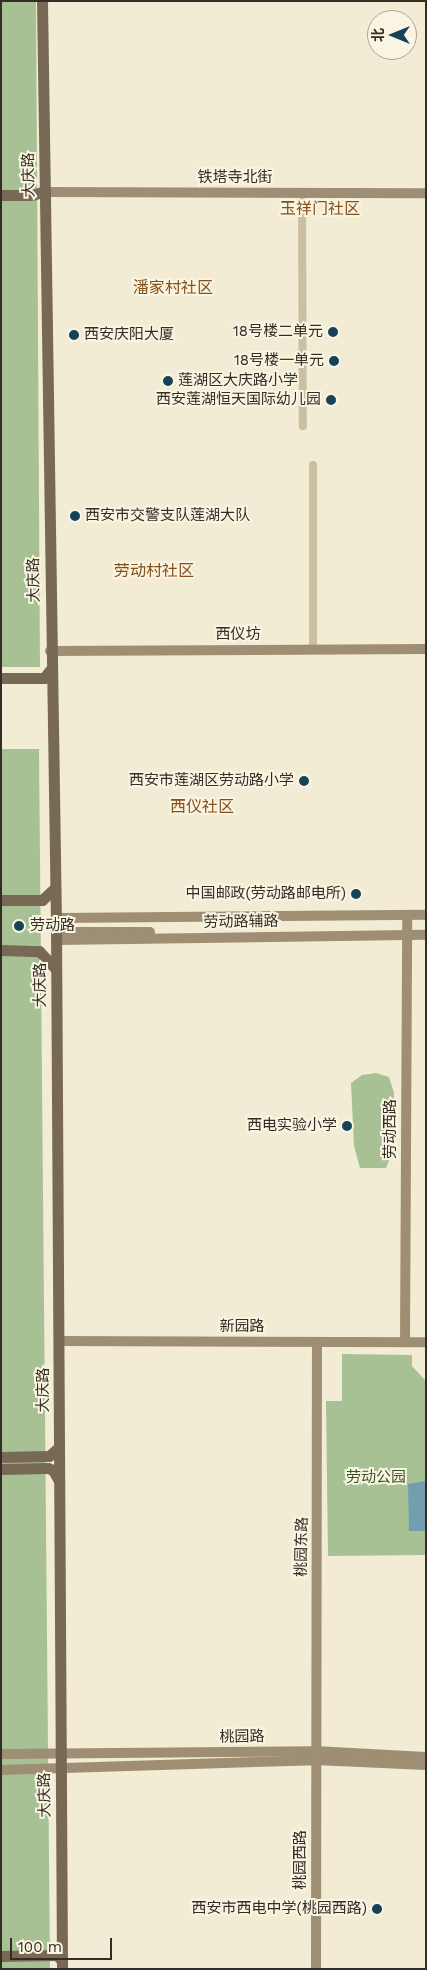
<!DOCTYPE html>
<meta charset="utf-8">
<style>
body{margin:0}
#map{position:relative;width:427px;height:1970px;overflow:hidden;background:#f2ecd5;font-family:"Work Sans","Noto Sans SC",sans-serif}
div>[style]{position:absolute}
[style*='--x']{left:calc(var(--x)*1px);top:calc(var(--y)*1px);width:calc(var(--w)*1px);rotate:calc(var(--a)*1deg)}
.green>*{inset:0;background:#a7c195}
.water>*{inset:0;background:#739eb0}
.street>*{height:8px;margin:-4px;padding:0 4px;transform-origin:4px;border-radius:4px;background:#cabfa1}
.secondary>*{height:10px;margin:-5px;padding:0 5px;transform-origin:5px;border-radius:5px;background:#9e8e73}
.primary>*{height:11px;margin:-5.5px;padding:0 5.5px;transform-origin:5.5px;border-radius:5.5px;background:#776954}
.dots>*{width:14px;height:14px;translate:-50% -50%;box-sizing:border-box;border:2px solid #faf5e2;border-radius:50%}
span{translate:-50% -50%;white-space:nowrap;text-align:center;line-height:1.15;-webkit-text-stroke:4px #faf5e2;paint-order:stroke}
.street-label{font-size:15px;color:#342d24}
.poi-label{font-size:15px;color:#342d24}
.right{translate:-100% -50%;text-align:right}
.left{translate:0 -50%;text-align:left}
.park-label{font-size:15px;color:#375327}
.neighbourhood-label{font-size:16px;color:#875019}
.frame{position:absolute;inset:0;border:2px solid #342d24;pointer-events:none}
.north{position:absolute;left:367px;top:10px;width:50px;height:50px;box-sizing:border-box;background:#faf5e2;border:1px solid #aba596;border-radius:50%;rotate:270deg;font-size:14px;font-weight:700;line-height:20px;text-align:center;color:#342d24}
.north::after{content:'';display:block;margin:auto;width:18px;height:22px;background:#184257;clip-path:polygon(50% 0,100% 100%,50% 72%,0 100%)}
.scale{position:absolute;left:10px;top:1938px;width:102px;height:22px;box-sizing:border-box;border:2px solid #342d24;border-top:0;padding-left:6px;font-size:15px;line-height:18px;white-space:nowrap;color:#342d24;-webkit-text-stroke:4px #faf5e2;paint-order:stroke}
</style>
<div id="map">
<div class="green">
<div style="clip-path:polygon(1px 1px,36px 1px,40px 667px,1px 667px)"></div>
<div style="clip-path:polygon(1px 749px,39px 749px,50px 1969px,1px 1969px)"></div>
<div style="clip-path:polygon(376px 1073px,389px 1077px,394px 1093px,392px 1152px,386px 1168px,360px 1168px,354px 1146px,351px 1083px,362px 1075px)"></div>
<div style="clip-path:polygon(342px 1354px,412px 1355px,412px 1366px,426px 1381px,426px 1555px,328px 1556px,326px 1401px,342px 1401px)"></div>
</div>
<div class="water">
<div style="clip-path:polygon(426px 1481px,426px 1531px,409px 1531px,408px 1484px)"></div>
</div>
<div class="street">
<div style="--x:302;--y:194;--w:232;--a:89.8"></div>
<div style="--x:313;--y:465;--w:185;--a:90"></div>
</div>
<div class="secondary">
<div style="--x:45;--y:192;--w:381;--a:0.2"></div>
<div style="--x:50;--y:651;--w:376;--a:-0.3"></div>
<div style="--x:56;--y:918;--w:370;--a:-0.5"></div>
<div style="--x:56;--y:932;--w:94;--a:0"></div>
<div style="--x:56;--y:940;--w:370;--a:-0.8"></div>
<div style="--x:59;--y:1341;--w:367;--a:0.2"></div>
<div style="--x:405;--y:1342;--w:427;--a:-89.7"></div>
<div style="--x:1;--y:1754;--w:314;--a:-0.5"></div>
<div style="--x:315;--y:1751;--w:111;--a:3.1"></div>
<div style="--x:1;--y:1770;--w:314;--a:-1.8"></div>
<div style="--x:315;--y:1760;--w:111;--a:2.6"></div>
<div style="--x:316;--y:1969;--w:626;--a:-89.91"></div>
</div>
<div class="primary">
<div style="--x:42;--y:1;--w:923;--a:89.13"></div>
<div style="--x:56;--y:924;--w:1045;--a:89.67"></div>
<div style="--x:1;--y:195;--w:31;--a:0"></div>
<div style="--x:32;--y:195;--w:14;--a:-17"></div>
<div style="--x:1;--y:678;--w:43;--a:0"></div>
<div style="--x:44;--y:678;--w:10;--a:-53"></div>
<div style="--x:1;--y:900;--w:41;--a:0"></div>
<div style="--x:42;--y:900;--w:18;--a:-43"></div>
<div style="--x:1;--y:950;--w:38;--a:2"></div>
<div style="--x:39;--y:951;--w:25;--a:47"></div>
<div style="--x:1;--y:1457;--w:48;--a:-1.2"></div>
<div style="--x:49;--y:1456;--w:13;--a:-42"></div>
<div style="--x:1;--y:1469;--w:47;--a:-1.2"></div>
<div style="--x:48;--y:1468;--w:5;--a:22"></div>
<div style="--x:53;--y:1470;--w:13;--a:61"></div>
<div style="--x:1;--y:1956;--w:56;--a:-1"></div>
<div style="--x:57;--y:1955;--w:8;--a:50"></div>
</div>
<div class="dots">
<div style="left:333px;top:332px;background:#184257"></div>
<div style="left:74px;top:335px;background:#184257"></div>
<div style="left:334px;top:361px;background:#184257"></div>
<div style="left:168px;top:381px;background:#184257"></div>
<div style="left:331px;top:400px;background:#184257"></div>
<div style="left:75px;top:516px;background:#184257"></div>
<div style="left:304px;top:781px;background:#184257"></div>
<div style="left:356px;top:894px;background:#184257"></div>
<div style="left:19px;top:926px;background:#184257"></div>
<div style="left:347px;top:1126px;background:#184257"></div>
<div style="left:377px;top:1909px;background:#184257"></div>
</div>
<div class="street-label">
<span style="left:29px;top:175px;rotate:-91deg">大庆路</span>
<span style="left:235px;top:178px">铁塔寺北街</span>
<span style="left:34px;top:580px;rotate:-91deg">大庆路</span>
<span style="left:238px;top:635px">西仪坊</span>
<span style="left:241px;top:922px;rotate:-1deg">劳动路辅路</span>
<span style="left:41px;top:985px;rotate:-90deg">大庆路</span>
<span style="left:391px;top:1129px;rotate:-90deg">劳动西路</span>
<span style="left:242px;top:1327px">新园路</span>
<span style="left:44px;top:1390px;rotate:-90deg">大庆路</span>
<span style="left:302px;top:1547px;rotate:-89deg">桃园东路</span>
<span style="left:242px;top:1737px;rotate:-1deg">桃园路</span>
<span style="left:45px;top:1795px;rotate:-91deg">大庆路</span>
<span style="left:301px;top:1860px;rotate:-90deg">桃园西路</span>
</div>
<div class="poi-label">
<span class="right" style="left:323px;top:332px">18号楼二单元</span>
<span class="left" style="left:84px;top:335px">西安庆阳大厦</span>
<span class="right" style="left:324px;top:361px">18号楼一单元</span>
<span class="left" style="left:178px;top:381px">莲湖区大庆路小学</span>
<span class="right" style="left:321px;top:400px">西安莲湖恒天国际幼儿园</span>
<span class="left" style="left:85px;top:516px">西安市交警支队莲湖大队</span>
<span class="right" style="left:294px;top:781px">西安市莲湖区劳动路小学</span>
<span class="right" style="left:346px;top:894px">中国邮政(劳动路邮电所)</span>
<span class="left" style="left:30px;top:926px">劳动路</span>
<span class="right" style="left:337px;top:1126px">西电实验小学</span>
<span class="right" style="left:367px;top:1909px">西安市西电中学(桃园西路)</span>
</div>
<div class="park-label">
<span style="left:376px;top:1478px">劳动公园</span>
</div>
<div class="neighbourhood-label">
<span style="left:320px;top:209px">玉祥门社区</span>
<span style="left:173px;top:288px">潘家村社区</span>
<span style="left:154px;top:571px">劳动村社区</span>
<span style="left:202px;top:807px">西仪社区</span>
</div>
<div class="frame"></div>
<div class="north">北</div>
<div class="scale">100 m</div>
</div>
